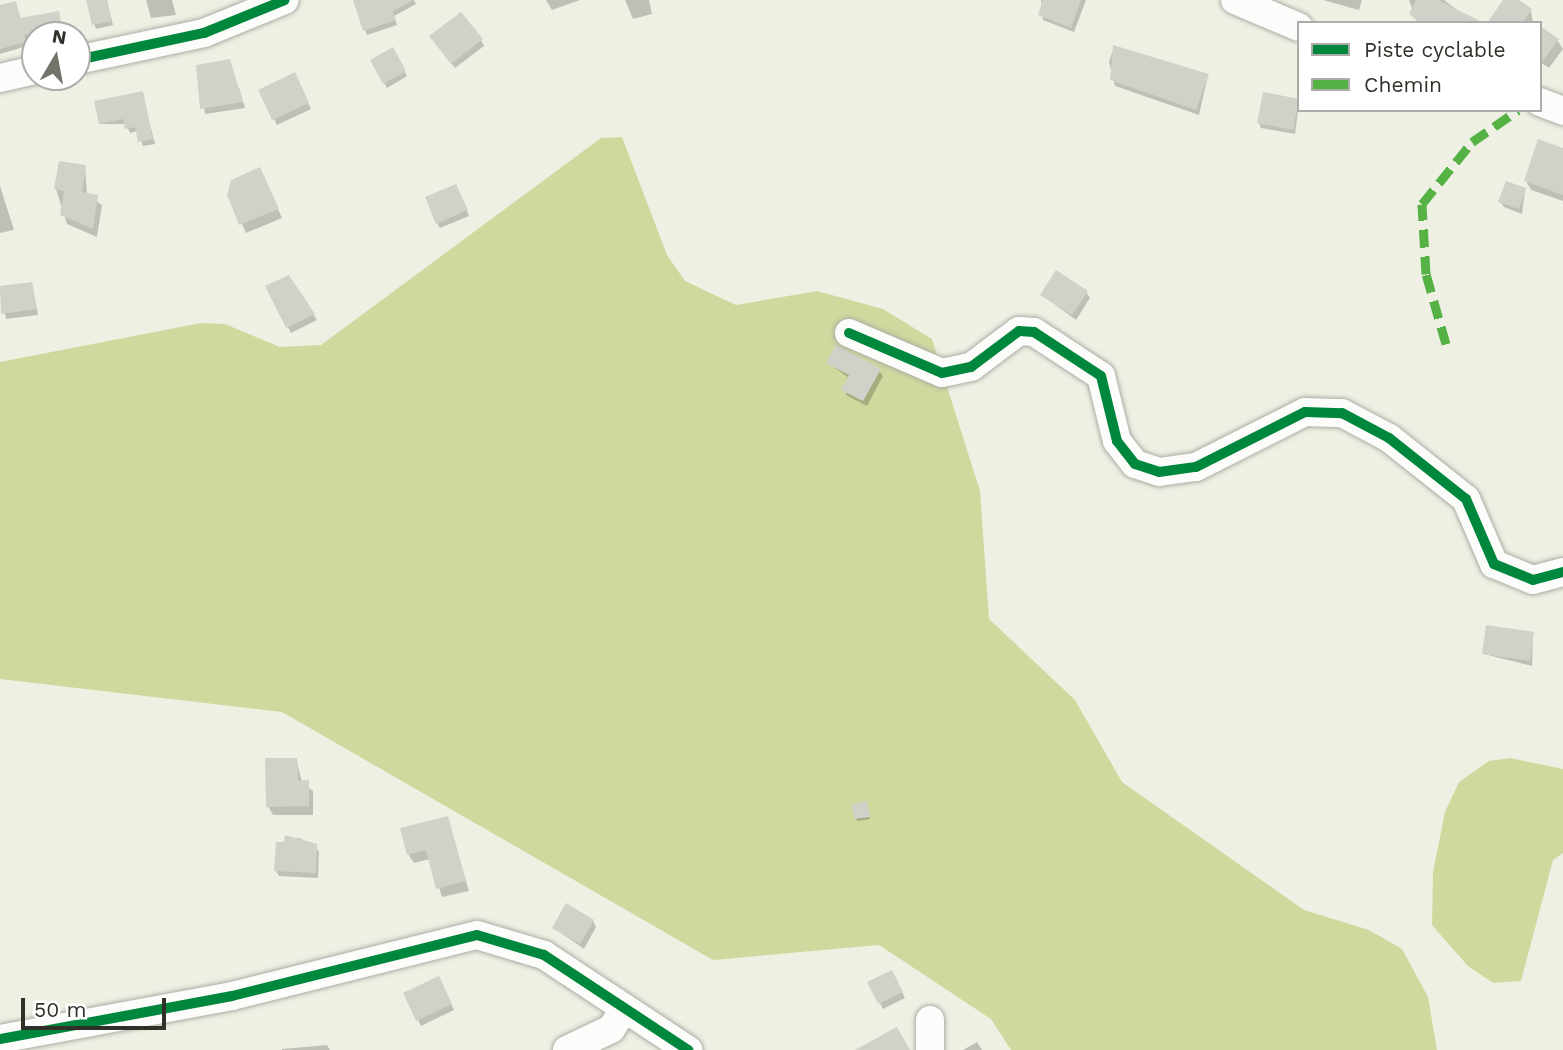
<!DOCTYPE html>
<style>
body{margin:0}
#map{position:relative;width:1563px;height:1050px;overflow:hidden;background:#eef0e4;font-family:"Work Sans",sans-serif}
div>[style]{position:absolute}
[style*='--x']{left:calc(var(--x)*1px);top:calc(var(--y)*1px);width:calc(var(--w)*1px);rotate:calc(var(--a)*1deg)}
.forest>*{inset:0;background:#d0d89e}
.shadow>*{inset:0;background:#0003}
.building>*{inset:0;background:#d0d1c8}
.roads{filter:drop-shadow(0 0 2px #acaea5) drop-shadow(0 0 2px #acaea5)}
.minor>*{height:28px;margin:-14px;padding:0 14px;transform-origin:14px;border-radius:14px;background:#fcfdfb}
.quiet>*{height:9px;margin-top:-4.5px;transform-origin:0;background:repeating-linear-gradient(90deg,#56b245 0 18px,transparent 0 27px)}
.cycleway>*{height:10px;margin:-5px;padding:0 5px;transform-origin:5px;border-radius:5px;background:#00873e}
span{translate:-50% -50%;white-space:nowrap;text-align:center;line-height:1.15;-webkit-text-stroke:6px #fff;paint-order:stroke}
.legend{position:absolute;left:1297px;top:21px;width:245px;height:91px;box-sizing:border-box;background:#fff;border:2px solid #acaca9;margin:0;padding:9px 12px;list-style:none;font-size:21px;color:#2f3028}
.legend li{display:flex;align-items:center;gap:14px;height:35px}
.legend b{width:35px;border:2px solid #acaca9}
.north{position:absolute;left:21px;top:21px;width:70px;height:70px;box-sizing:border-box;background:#fff;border:2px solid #acaca9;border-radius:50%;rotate:10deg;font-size:19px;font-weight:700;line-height:28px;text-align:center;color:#2f3028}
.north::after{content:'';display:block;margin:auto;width:24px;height:32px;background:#72736a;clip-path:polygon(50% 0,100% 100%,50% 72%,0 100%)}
.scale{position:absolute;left:21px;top:998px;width:145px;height:32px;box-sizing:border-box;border:4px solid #2f3028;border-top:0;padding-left:9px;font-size:21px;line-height:24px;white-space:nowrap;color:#2f3028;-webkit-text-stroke:5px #fff;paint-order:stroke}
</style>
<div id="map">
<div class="forest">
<div style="clip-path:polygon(622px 137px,667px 255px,685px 281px,736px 305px,817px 291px,883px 309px,932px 339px,980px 491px,989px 619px,1075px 700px,1122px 782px,1304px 910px,1369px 930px,1402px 949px,1428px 997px,1437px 1050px,1011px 1050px,991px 1019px,879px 945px,713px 960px,282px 712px,0 679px,0 362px,201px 323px,225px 324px,280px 347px,321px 345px,601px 138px)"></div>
<div style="clip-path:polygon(1510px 758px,1563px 769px,1563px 853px,1553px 860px,1521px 981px,1493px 983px,1468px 966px,1432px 925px,1433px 872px,1445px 812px,1459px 782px,1489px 761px)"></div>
</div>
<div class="shadow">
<div style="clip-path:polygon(87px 0,107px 0,113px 25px,96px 29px)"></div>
<div style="clip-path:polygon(146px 0,172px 0,176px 15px,151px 18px)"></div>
<div style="clip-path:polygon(354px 0,414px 0,416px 4px,394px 16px,397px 25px,367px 35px)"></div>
<div style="clip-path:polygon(546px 0,580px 0,552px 10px)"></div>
<div style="clip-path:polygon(625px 0,649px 0,652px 14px,633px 19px)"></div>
<div style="clip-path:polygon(1041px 0,1086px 0,1074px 32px,1043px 20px)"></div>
<div style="clip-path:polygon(1323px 0,1362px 0,1359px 10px)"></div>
<div style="clip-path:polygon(1409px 0,1444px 0,1474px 23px,1417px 23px)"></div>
<div style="clip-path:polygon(1505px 0,1531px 11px,1533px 23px,1489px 23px)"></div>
<div style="clip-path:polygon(0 7px,17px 7px,21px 20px,58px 13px,63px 32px,35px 35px,25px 39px,27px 46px,0 54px)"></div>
<div style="clip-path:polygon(481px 40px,484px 46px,455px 68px,435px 42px)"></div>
<div style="clip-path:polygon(1557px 40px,1563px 49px,1549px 68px,1540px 62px)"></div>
<div style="clip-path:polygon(1114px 47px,1208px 75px,1199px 115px,1115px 86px,1109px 62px)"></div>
<div style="clip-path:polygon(392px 50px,407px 76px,387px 88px,372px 61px)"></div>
<div style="clip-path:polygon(198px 66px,239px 88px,245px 108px,205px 114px)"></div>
<div style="clip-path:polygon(297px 80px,311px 109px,277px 125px,260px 90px)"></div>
<div style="clip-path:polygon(142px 93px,155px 144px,143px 146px,138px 131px,130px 133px,126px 124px,100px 124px)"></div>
<div style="clip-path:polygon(1299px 102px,1295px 134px,1261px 128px,1259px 123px)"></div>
<div style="clip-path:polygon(1563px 150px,1563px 201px,1531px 190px,1526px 181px)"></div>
<div style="clip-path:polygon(85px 166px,87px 195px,102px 205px,97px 237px,67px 224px,56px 189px)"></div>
<div style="clip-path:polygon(264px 178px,282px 218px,246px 233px,229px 195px)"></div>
<div style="clip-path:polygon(0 186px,14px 230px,0 233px)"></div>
<div style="clip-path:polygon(1525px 190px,1522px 214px,1504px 207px,1500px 202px)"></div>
<div style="clip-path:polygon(459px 192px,469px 216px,440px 228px,437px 223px)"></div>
<div style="clip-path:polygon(288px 277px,317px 320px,291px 333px,268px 287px)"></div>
<div style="clip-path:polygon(32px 284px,38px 315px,6px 319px,0 288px)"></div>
<div style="clip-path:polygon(1086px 292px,1090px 298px,1076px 320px,1042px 295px)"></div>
<div style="clip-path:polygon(828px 363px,879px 371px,883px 376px,867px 406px,846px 395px,849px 378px)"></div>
<div style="clip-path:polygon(1533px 634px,1532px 666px,1484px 654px)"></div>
<div style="clip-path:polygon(296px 759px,302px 782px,313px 791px,313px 815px,273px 815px,268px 806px)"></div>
<div style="clip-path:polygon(854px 805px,867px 805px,870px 819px,857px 821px)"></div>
<div style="clip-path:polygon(447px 818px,469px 891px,442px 897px,430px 859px,414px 863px,408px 854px)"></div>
<div style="clip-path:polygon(300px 838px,319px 851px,318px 878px,279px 876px,276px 871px,277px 843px)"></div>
<div style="clip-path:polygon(593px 921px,596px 927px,584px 949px,554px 928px)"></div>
<div style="clip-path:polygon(892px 972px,905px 998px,883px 1009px,870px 983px)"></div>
<div style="clip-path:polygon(441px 984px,454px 1010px,421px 1026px,418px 1020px)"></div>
<div style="clip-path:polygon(977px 1042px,982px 1050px,963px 1050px)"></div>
<div style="clip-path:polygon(327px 1045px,330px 1050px,282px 1050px,282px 1049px)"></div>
</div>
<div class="building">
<div style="clip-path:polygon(86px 0,107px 0,112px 21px,92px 25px)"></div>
<div style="clip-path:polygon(353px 0,413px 0,393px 11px,396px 20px,363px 31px)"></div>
<div style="clip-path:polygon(1043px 0,1081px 0,1071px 28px,1038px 15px)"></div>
<div style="clip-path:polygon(1416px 0,1438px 0,1484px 23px,1420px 23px,1409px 14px)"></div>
<div style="clip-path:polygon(1503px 0,1519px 0,1532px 9px,1522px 23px,1487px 23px)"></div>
<div style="clip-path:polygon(16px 1px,20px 18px,59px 11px,62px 28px,24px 35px,26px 42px,0 49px,0 5px)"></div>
<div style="clip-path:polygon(461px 12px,483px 39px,451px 64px,429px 36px)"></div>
<div style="clip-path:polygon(1540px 26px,1559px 39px,1540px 65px)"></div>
<div style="clip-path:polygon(1113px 45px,1209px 74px,1196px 110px,1110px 80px)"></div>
<div style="clip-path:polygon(393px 47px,406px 71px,383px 84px,370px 60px)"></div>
<div style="clip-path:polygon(230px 59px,243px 102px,200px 109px,196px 65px)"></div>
<div style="clip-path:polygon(295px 72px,309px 103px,272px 120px,258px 90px)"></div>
<div style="clip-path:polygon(143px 91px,153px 139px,138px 142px,135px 127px,125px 129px,123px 119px,99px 124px,94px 101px)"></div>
<div style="clip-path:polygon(1263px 92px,1299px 99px,1293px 130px,1257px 123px)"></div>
<div style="clip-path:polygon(1538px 139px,1563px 148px,1563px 195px,1524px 181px)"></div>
<div style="clip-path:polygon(59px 161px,86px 165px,82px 192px,98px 195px,93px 229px,60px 215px,64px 191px,54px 189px)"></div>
<div style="clip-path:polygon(260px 167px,279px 209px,239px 225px,227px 195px,231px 180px)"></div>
<div style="clip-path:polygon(1506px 181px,1526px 188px,1519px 209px,1498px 202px)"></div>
<div style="clip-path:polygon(456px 184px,468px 210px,436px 224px,425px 197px)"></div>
<div style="clip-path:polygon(1056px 270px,1088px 291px,1072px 315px,1040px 295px)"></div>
<div style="clip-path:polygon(289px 275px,315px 314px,286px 328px,265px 286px)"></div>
<div style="clip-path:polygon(32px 282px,36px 309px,1px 314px,0 286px)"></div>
<div style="clip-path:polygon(836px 345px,881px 369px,863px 401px,841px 390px,849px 375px,826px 363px)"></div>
<div style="clip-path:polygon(1486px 625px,1534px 632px,1530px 661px,1482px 654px)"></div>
<div style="clip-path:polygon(265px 758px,297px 758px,298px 781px,309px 780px,309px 806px,266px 807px)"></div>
<div style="clip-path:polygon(867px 801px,870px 817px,854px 819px,851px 804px)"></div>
<div style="clip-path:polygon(448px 816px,466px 881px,436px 889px,426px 850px,407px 855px,400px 828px)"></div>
<div style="clip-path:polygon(285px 835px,317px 844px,316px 873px,274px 871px,276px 842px,284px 842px)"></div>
<div style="clip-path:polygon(566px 903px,594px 920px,580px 944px,552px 928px)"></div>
<div style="clip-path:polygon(892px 970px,903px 992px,878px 1004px,867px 982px)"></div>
<div style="clip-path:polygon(439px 976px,452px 1004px,416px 1021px,403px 993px)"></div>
<div style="clip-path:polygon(897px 1027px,910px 1050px,855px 1050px)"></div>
</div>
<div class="roads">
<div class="minor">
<div style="--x:1235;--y:0;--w:69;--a:22.9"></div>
<div style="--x:77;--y:60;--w:130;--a:-12"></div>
<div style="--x:204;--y:33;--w:87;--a:-22.2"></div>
<div style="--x:0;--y:78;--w:36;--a:-13"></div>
<div style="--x:1540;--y:102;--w:25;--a:21"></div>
<div style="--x:849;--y:333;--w:101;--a:23.3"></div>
<div style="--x:942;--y:373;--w:30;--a:-12"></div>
<div style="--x:971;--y:367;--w:60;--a:-36.9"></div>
<div style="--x:1019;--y:331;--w:15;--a:4"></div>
<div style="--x:1034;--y:332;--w:80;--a:33.3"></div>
<div style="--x:1101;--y:376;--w:67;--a:76.2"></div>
<div style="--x:1117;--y:441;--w:29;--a:52"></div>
<div style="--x:1135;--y:464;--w:25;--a:18"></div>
<div style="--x:1159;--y:472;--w:37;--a:-8"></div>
<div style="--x:1196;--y:467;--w:122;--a:-26.8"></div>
<div style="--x:1305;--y:412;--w:37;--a:2"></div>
<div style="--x:1342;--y:413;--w:53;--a:28"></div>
<div style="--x:1389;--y:438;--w:98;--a:38.4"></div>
<div style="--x:1466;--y:499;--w:71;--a:66.7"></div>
<div style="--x:1494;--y:564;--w:42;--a:22.3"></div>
<div style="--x:1533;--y:580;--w:31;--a:-15"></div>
<div style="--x:930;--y:1020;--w:30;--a:90"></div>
<div style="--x:0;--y:1039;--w:236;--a:-10.5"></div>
<div style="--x:232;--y:996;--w:252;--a:-14"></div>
<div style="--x:477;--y:935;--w:70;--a:16.6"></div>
<div style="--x:544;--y:955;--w:173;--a:33.4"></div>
<div style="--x:567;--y:1050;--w:49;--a:-25.5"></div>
<div style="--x:611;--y:1029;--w:25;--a:-56"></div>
</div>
</div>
<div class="quiet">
<div style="--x:1446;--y:344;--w:73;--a:-105.9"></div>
<div style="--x:1426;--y:274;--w:70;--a:-93.3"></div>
<div style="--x:1422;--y:204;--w:80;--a:-51.1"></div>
<div style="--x:1472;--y:142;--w:56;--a:-34.8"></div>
</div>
<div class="cycleway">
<div style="--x:77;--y:60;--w:130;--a:-12"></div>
<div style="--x:204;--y:33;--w:87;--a:-22.2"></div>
<div style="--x:849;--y:333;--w:101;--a:23.3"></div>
<div style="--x:942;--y:373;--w:30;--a:-12"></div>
<div style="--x:971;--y:367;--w:60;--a:-36.9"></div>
<div style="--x:1019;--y:331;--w:15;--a:4"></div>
<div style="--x:1034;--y:332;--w:80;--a:33.3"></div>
<div style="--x:1101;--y:376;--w:67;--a:76.2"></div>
<div style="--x:1117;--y:441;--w:29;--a:52"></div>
<div style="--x:1135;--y:464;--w:25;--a:18"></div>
<div style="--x:1159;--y:472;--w:37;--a:-8"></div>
<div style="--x:1196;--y:467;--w:122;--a:-26.8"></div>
<div style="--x:1305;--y:412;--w:37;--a:2"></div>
<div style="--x:1342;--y:413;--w:53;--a:28"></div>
<div style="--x:1389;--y:438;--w:98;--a:38.4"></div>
<div style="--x:1466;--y:499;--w:71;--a:66.7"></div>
<div style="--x:1494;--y:564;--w:42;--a:22.3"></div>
<div style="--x:1533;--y:580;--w:31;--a:-15"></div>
<div style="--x:0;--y:1039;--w:236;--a:-10.5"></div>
<div style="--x:232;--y:996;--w:252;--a:-14"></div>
<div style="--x:477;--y:935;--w:70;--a:16.6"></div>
<div style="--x:544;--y:955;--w:173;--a:33.4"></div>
</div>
<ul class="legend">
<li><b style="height:9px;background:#00873e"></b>Piste cyclable</li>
<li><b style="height:9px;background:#56b245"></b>Chemin</li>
</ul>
<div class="north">N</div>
<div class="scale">50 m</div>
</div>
